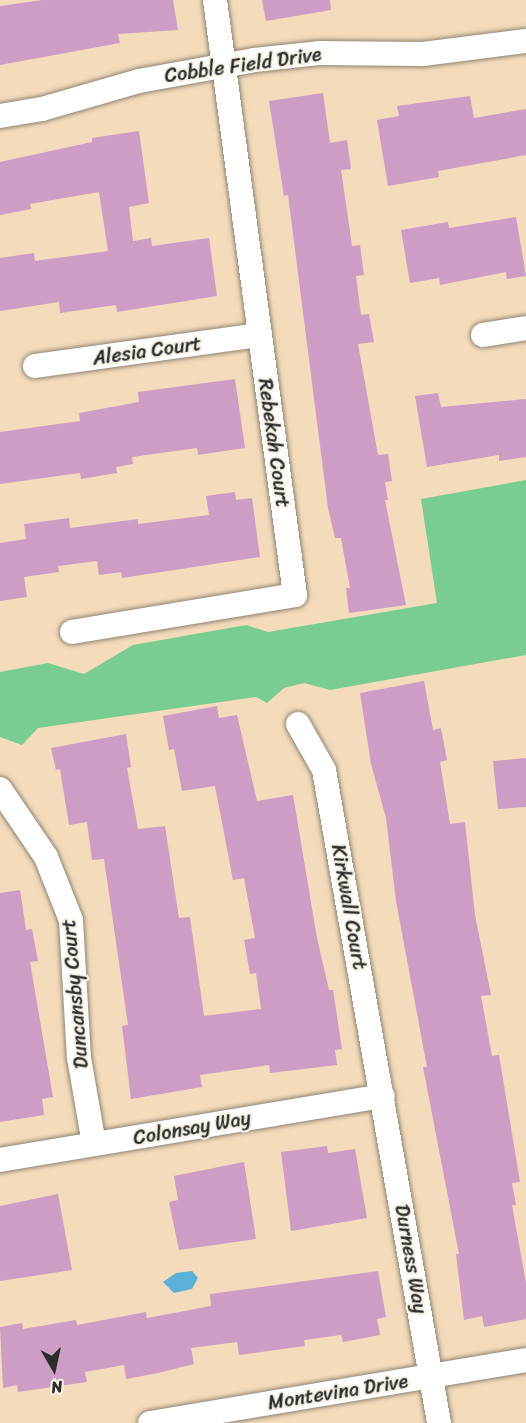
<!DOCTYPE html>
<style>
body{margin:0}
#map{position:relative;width:526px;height:1423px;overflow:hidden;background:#f3dbbb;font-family:Sriracha,sans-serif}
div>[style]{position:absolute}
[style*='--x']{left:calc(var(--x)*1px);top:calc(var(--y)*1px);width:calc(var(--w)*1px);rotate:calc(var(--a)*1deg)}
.green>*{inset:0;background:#79cd90}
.water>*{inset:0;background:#5ab0d6}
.building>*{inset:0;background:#cd9dc6}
.roads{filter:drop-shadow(0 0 2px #8f8373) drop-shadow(0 0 2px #8f8373)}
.minor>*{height:24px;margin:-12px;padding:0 12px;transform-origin:12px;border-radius:12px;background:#fff}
span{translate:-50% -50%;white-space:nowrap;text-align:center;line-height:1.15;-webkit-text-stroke:4.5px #f7f3e8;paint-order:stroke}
.street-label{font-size:20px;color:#2b2b2b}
.north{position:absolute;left:24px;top:1339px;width:60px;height:60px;-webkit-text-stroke:4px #f7f3e8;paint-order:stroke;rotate:171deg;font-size:16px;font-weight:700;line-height:24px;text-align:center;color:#2b2b2b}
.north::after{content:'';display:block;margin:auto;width:21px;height:27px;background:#2b2b2b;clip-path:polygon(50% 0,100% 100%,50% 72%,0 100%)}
</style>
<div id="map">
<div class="green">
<div style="clip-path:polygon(526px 480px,526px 655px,330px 690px,304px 683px,284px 688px,267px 703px,256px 697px,38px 728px,22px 745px,0 737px,0 672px,48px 663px,84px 674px,133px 645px,246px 625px,268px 632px,437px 603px,421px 499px)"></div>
</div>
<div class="water">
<div style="clip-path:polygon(192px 1271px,198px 1278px,192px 1289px,174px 1293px,163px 1282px,176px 1273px)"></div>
</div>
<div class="building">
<div style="clip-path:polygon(42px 0,173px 0,178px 30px,118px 34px,120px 43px,0 65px,0 6px)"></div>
<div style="clip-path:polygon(262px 0,330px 0,331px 10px,266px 21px)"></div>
<div style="clip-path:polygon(323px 93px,330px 143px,347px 140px,351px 169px,341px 170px,346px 204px,352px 246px,360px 245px,364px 275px,356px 276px,361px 315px,369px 314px,374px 342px,358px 344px,378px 455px,388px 454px,392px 481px,385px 482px,388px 500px,385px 500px,406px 605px,349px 613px,346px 588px,350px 588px,341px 538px,335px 538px,328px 508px,288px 195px,284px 196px,269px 101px)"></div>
<div style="clip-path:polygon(470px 96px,474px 118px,526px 109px,526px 155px,438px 171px,439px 177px,388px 186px,377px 120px,399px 116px,397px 106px)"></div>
<div style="clip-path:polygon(139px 131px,149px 203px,129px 207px,133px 241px,151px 238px,152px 246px,209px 238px,217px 296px,117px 312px,116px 305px,60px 313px,59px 302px,0 311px,0 258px,34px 253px,35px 261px,108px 251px,99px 192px,30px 204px,31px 209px,0 215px,0 162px,92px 142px,92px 138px)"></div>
<div style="clip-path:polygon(516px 217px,526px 276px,507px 279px,506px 272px,440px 285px,439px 278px,410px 283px,401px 230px,448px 222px,449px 228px)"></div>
<div style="clip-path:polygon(235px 379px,245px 448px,198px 455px,197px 448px,132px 457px,133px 464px,116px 467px,117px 473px,81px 479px,80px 473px,0 484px,0 432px,80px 421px,79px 413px,139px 402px,138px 392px)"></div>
<div style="clip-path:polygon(438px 393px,441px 407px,526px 399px,526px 457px,499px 461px,499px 455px,427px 467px,415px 396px)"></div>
<div style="clip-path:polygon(235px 492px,236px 500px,252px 498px,260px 557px,122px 578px,121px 572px,99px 575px,97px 561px,58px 566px,59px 572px,24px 577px,27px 597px,0 601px,0 543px,26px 539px,24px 524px,69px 518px,70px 528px,138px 519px,138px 524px,209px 515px,206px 496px)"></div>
<div style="clip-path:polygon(424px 681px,433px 730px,441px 728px,447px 760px,440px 762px,450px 824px,465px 822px,475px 915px,491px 995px,481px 996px,492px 1056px,499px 1055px,520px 1182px,512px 1183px,516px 1205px,512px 1205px,526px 1283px,526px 1319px,484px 1327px,482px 1316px,464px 1320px,456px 1254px,459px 1254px,423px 1067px,427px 1067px,396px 901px,386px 818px,371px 764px,360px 693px)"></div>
<div style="clip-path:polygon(217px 706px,219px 718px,237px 715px,257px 801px,293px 795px,317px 938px,329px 990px,333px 990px,342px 1049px,335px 1050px,337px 1065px,270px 1073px,269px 1065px,200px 1075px,202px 1087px,131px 1099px,122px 1026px,128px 1025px,104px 859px,92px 860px,87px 822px,69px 825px,60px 769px,56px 770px,51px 748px,126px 734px,131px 767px,127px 768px,138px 829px,165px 826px,179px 918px,190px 917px,204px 1016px,261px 1009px,256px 973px,250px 974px,244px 940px,255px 938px,244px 878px,233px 880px,215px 786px,182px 791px,174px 749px,169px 750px,163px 716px)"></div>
<div style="clip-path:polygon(526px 758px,526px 807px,498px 809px,493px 761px)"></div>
<div style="clip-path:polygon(20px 890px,26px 930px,32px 929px,38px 961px,30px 962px,53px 1097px,42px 1099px,44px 1115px,0 1122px,0 893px)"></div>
<div style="clip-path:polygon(327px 1146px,328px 1153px,355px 1149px,367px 1218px,291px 1231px,281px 1152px)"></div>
<div style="clip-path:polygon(244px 1162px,256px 1239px,179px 1250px,169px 1202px,178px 1200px,174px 1176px)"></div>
<div style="clip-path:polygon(58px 1194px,72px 1270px,0 1281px,0 1206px)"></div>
<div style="clip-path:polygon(378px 1271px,386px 1317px,377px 1319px,380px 1335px,343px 1342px,341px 1335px,304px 1340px,305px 1346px,239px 1355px,237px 1342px,191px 1348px,194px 1364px,158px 1373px,126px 1379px,124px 1365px,85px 1372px,87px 1382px,18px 1392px,17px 1385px,3px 1388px,0 1327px,22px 1323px,23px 1329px,76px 1320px,77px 1325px,146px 1312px,147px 1318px,211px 1306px,210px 1294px)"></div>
</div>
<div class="roads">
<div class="minor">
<div style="--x:0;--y:116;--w:43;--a:-9.5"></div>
<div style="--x:42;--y:109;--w:101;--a:-16.1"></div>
<div style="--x:139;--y:81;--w:117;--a:-10.3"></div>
<div style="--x:254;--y:60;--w:65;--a:-6.1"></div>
<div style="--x:319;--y:53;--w:104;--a:0.6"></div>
<div style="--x:423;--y:54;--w:104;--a:-7.2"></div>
<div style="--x:483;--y:335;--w:44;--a:-9.2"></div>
<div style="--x:35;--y:366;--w:226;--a:-7.9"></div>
<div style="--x:72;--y:632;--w:226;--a:-9.4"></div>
<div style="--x:295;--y:595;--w:600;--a:-97.66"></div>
<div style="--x:298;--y:724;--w:53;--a:60.5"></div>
<div style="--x:324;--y:770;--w:663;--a:80.01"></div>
<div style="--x:0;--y:789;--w:82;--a:55.9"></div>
<div style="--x:46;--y:857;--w:68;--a:68.4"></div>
<div style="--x:71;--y:920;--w:138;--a:86.7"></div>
<div style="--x:79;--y:1058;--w:87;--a:80.1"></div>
<div style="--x:0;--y:1160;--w:388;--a:-9.5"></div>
<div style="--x:150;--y:1423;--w:381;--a:-9.5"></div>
</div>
</div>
<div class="street-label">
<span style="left:243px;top:65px;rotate:-8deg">Cobble Field Drive</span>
<span style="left:147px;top:351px;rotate:-8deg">Alesia Court</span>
<span style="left:274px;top:443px;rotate:82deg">Rebekah Court</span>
<span style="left:349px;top:907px;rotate:80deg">Kirkwall Court</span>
<span style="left:75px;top:994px;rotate:-95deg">Duncansby Court</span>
<span style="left:192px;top:1128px;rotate:-10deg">Colonsay Way</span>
<span style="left:411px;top:1259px;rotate:80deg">Durness Way</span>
<span style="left:338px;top:1392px;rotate:-9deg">Montevina Drive</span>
</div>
<div class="north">N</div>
</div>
